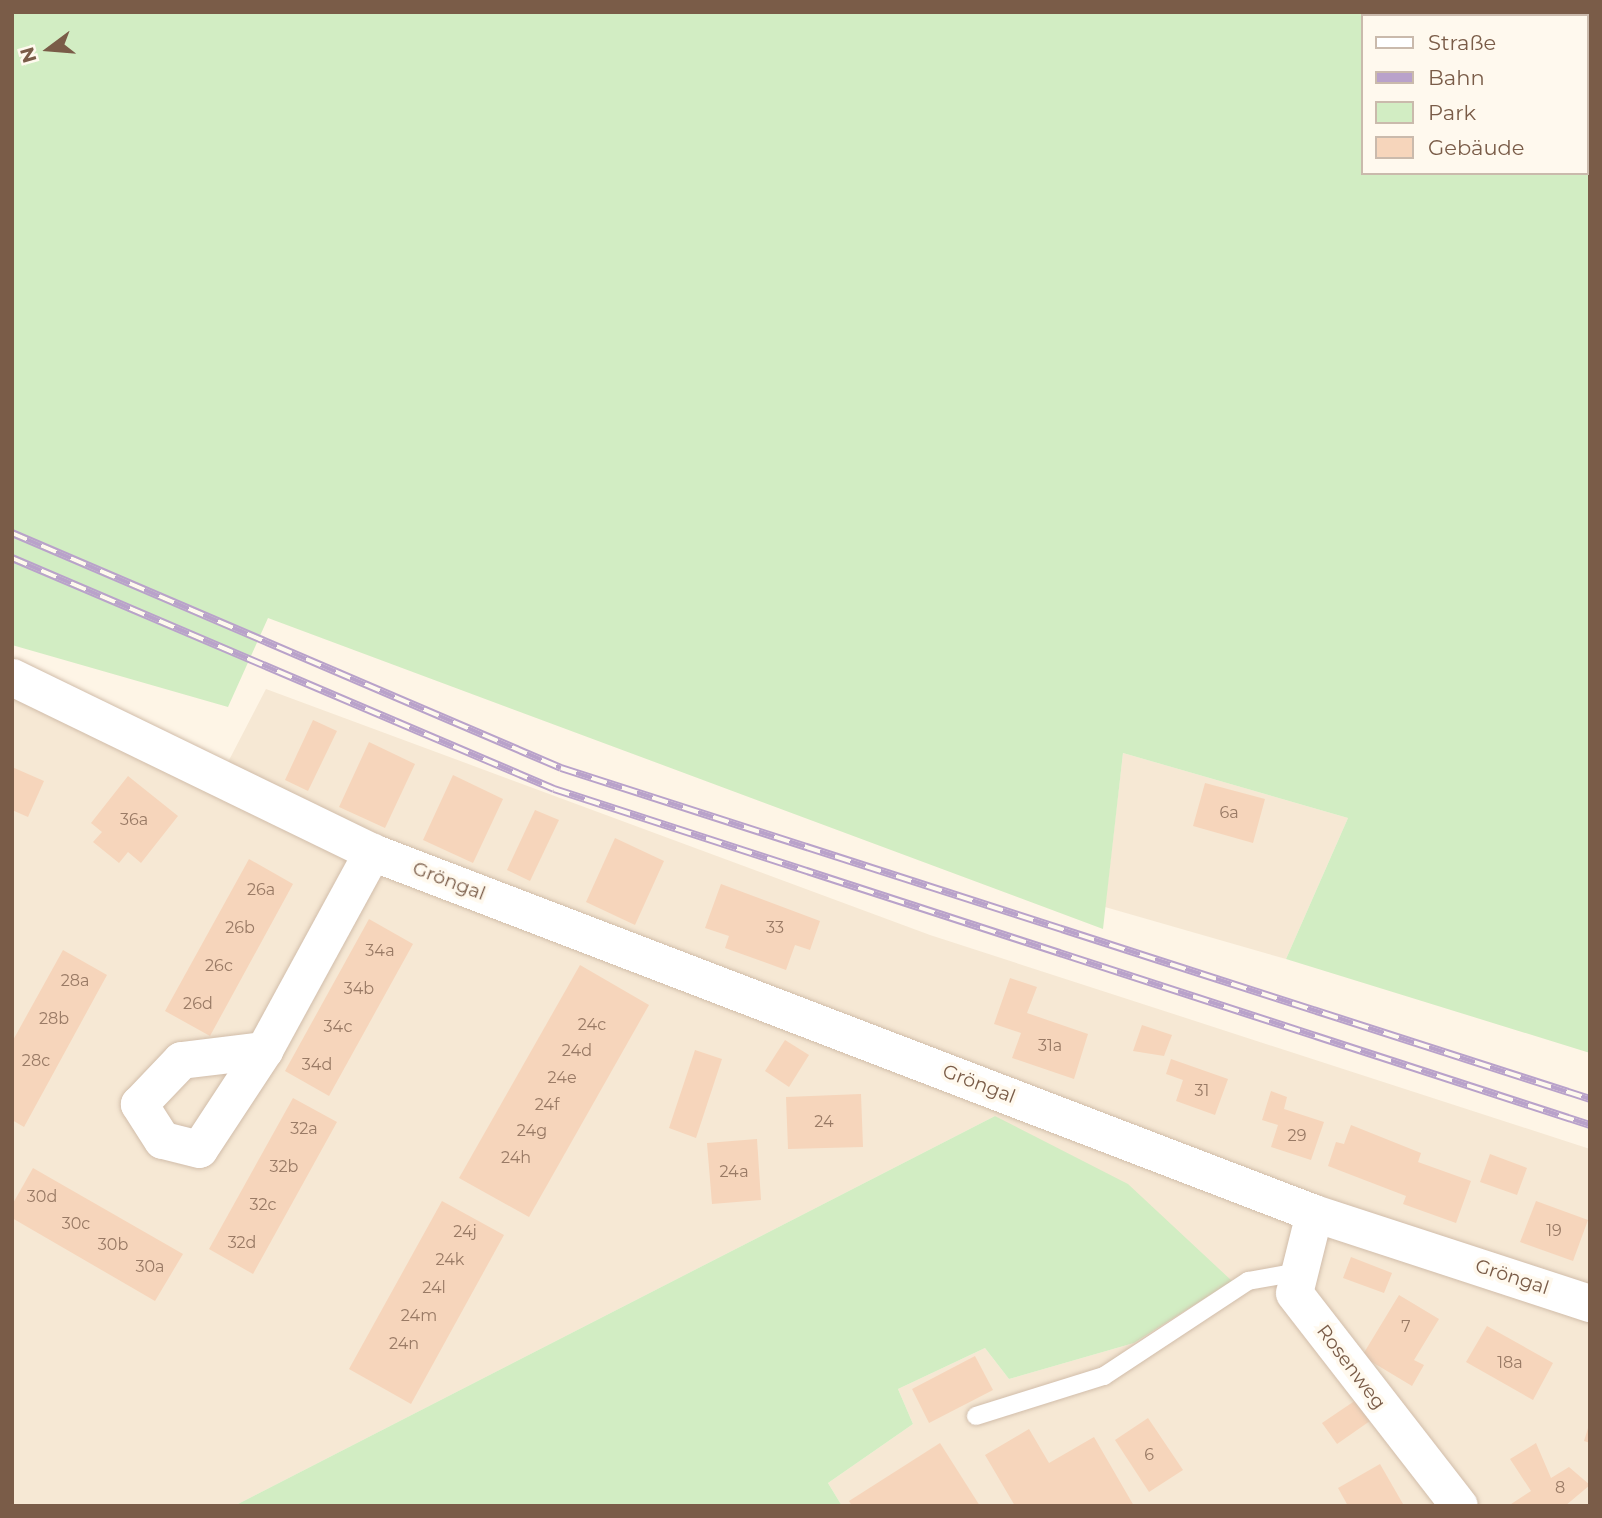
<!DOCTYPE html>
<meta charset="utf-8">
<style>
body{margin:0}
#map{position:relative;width:1602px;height:1518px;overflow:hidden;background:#fef5e6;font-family:Montserrat,sans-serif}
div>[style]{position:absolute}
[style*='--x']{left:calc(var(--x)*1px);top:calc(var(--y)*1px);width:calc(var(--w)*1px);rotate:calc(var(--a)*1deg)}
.residential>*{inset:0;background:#f6e8d4}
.green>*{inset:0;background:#d2edc3}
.building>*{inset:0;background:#f6d5bb}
.roads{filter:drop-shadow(0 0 2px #d1bdaa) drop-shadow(0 0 2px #d1bdaa)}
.service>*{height:18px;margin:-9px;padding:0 9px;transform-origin:9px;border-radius:9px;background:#fff}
.minor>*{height:37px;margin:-18.5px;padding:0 18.5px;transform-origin:18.5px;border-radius:18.5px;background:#fff}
.rail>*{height:8px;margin-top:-4px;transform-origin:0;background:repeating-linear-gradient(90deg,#fff9ee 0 16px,#b9a2ca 0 32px);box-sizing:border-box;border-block:2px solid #b9a2ca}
span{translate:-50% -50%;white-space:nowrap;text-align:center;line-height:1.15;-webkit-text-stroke:7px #fff9ee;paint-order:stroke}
.number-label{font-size:16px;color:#997a65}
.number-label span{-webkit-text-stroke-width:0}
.street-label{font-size:19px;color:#7a5c48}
.frame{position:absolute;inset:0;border:14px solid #7a5c48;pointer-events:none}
.legend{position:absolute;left:1361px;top:14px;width:228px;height:161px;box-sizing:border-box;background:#fff9ee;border:2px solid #cabaac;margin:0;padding:9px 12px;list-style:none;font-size:21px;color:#7a5c48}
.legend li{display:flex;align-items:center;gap:14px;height:35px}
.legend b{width:35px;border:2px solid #cabaac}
.north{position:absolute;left:14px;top:14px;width:70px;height:70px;-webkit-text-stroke:5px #fff9ee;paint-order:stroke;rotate:254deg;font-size:19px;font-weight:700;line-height:28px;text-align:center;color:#7a5c48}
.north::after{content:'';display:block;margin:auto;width:24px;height:32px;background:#7a5c48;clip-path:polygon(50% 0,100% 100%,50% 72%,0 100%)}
</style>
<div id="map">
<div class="residential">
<div style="clip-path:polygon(266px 689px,930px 935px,1590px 1149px,1590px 1506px,842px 1506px,828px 1483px,913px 1424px,898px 1389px,985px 1348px,1009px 1379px,1134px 1343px,1231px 1281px,995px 1116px,234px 1506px,12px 1506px,12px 695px,213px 791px)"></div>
<div style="clip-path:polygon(1123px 753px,1348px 818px,1286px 959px,1105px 907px)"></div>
</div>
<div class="green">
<div style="clip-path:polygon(evenodd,12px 12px,1590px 12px,1590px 1053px,1286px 959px,1348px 818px,1123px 753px,1103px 929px,268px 618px,228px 707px,12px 645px,12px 12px,1362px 16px,1586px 16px,1586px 173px,1362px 173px,1362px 16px)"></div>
<div style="clip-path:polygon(995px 1116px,1128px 1184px,1232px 1281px,1134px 1343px,1009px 1379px,985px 1348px,898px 1389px,913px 1424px,828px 1483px,842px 1506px,234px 1506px)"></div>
</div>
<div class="building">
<div style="clip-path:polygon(313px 720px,337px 731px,308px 791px,285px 780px)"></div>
<div style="clip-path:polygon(369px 742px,415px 764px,385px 828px,339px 807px)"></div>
<div style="clip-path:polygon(12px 767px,44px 781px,28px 817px,12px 810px)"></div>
<div style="clip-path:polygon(453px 775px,503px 799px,473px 863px,423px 840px)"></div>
<div style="clip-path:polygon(128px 776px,178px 816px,141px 863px,128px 852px,119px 863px,93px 842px,102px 832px,91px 823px)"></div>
<div style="clip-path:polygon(1205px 783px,1265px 799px,1253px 843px,1193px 826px)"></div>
<div style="clip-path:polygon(535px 810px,559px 820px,530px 881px,507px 870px)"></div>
<div style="clip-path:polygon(615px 838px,664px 861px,635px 925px,586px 902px)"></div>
<div style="clip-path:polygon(249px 859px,293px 884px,210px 1036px,165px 1011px)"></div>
<div style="clip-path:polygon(721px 884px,820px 921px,810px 950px,795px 945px,786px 970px,725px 948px,729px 936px,705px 928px)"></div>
<div style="clip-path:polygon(369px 919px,413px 944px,329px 1096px,285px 1071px)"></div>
<div style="clip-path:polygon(63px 950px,107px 975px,24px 1127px,12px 1120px,12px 1042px)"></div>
<div style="clip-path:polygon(580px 965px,649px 1005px,529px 1217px,459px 1178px)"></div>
<div style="clip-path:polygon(1010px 978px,1037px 987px,1027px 1013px,1088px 1034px,1074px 1079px,1012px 1058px,1021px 1033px,994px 1024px)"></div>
<div style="clip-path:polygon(1142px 1025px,1172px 1035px,1164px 1056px,1133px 1051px)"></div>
<div style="clip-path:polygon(785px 1040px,809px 1055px,789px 1087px,765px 1071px)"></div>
<div style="clip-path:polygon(695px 1050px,722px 1059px,696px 1138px,669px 1128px)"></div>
<div style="clip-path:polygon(1171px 1059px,1228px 1079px,1215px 1115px,1176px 1101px,1183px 1080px,1166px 1074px)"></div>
<div style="clip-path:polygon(1271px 1091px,1287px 1097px,1284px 1109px,1324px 1122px,1311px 1160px,1271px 1147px,1278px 1125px,1262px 1120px)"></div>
<div style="clip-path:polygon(861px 1094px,863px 1147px,788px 1149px,786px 1097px)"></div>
<div style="clip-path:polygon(293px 1098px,337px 1122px,253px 1274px,209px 1249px)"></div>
<div style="clip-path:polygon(1351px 1125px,1421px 1153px,1418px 1162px,1471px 1181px,1456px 1223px,1403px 1204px,1406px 1196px,1328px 1166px,1336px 1142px,1344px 1144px)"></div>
<div style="clip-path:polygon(757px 1139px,761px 1200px,712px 1204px,707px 1143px)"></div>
<div style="clip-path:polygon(1490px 1154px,1527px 1168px,1517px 1195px,1480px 1182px)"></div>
<div style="clip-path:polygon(33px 1168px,183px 1254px,155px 1301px,12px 1218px,12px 1205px)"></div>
<div style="clip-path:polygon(442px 1201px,504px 1235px,411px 1404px,349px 1369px)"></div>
<div style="clip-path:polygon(1536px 1201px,1588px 1220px,1573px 1261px,1520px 1242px)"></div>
<div style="clip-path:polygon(1351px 1257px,1392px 1273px,1384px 1293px,1343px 1278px)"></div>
<div style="clip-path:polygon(1399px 1295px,1439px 1319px,1414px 1360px,1424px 1365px,1412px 1386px,1362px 1356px)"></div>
<div style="clip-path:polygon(1487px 1326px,1553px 1363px,1533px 1400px,1466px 1362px)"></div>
<div style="clip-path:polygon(975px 1356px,993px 1390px,929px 1423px,912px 1389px)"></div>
<div style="clip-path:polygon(1356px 1400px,1370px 1421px,1337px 1444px,1322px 1423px)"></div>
<div style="clip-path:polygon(1148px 1418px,1183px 1470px,1149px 1492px,1115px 1440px)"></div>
<div style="clip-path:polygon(1589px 1425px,1590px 1425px,1590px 1443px,1584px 1441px)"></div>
<div style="clip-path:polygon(1029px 1429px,1049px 1463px,1094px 1437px,1134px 1506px,1015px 1506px,985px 1455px)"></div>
<div style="clip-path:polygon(940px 1443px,980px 1506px,852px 1506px,849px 1501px)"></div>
<div style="clip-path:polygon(1536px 1443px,1551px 1478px,1569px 1467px,1590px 1485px,1565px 1506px,1508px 1506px,1531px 1491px,1510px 1459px)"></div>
<div style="clip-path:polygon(1380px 1464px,1403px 1504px,1348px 1506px,1338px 1488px)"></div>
</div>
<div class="roads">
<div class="service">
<div style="--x:976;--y:1416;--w:134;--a:-17.4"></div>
<div style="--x:1104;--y:1376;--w:173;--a:-33.4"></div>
<div style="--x:1248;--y:1281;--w:52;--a:-10"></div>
</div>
<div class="minor">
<div style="--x:12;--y:677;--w:400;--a:25.9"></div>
<div style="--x:372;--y:852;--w:1009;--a:20.97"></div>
<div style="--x:1314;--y:1213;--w:290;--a:18.1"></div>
<div style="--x:264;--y:1050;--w:118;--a:123.3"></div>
<div style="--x:199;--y:1149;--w:38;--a:-166"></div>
<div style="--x:162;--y:1140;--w:43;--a:-122.6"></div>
<div style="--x:139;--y:1104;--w:61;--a:-46.3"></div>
<div style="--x:181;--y:1060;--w:84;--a:-6.9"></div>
<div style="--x:264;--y:1050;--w:226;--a:-61.4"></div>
<div style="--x:1314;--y:1213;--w:82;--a:104"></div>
<div style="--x:1294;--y:1293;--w:269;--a:52.2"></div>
</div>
</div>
<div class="rail">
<div style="--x:12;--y:533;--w:597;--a:23.17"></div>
<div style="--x:561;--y:768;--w:1081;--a:17.83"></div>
<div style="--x:12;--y:558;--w:589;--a:23.08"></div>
<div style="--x:554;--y:789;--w:1089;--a:17.97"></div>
</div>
<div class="number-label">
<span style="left:1229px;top:813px">6a</span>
<span style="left:134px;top:820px">36a</span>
<span style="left:261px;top:890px">26a</span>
<span style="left:240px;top:928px">26b</span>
<span style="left:775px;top:928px">33</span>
<span style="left:380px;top:951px">34a</span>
<span style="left:219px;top:966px">26c</span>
<span style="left:75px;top:981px">28a</span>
<span style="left:359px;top:989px">34b</span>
<span style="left:198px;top:1004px">26d</span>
<span style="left:54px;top:1019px">28b</span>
<span style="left:592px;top:1025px">24c</span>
<span style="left:338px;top:1027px">34c</span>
<span style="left:1050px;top:1046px">31a</span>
<span style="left:577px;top:1051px">24d</span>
<span style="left:36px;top:1061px">28c</span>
<span style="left:317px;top:1065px">34d</span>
<span style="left:562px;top:1078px">24e</span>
<span style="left:1202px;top:1091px">31</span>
<span style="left:547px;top:1105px">24f</span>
<span style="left:824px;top:1122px">24</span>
<span style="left:304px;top:1129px">32a</span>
<span style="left:532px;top:1131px">24g</span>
<span style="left:1297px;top:1136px">29</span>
<span style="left:516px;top:1158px">24h</span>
<span style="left:284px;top:1167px">32b</span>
<span style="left:734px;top:1172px">24a</span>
<span style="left:42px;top:1197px">30d</span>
<span style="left:263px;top:1205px">32c</span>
<span style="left:76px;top:1224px">30c</span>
<span style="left:1554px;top:1231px">19</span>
<span style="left:465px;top:1232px">24j</span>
<span style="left:242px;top:1243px">32d</span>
<span style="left:113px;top:1245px">30b</span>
<span style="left:450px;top:1260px">24k</span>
<span style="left:150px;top:1267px">30a</span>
<span style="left:434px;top:1288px">24l</span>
<span style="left:419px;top:1316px">24m</span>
<span style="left:1406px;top:1327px">7</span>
<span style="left:404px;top:1344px">24n</span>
<span style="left:1510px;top:1363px">18a</span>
<span style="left:1149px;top:1455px">6</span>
<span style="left:1560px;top:1488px">8</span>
</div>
<div class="street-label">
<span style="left:449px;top:881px;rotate:21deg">Gröngal</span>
<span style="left:979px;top:1084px;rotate:21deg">Gröngal</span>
<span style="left:1512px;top:1277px;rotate:18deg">Gröngal</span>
<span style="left:1351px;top:1367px;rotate:53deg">Rosenweg</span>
</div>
<div class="frame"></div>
<ul class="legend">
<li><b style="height:9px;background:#fff"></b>Straße</li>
<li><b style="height:9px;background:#b9a2ca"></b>Bahn</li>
<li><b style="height:19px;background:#d2edc3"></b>Park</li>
<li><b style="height:19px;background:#f6d5bb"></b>Gebäude</li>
</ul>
<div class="north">N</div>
</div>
